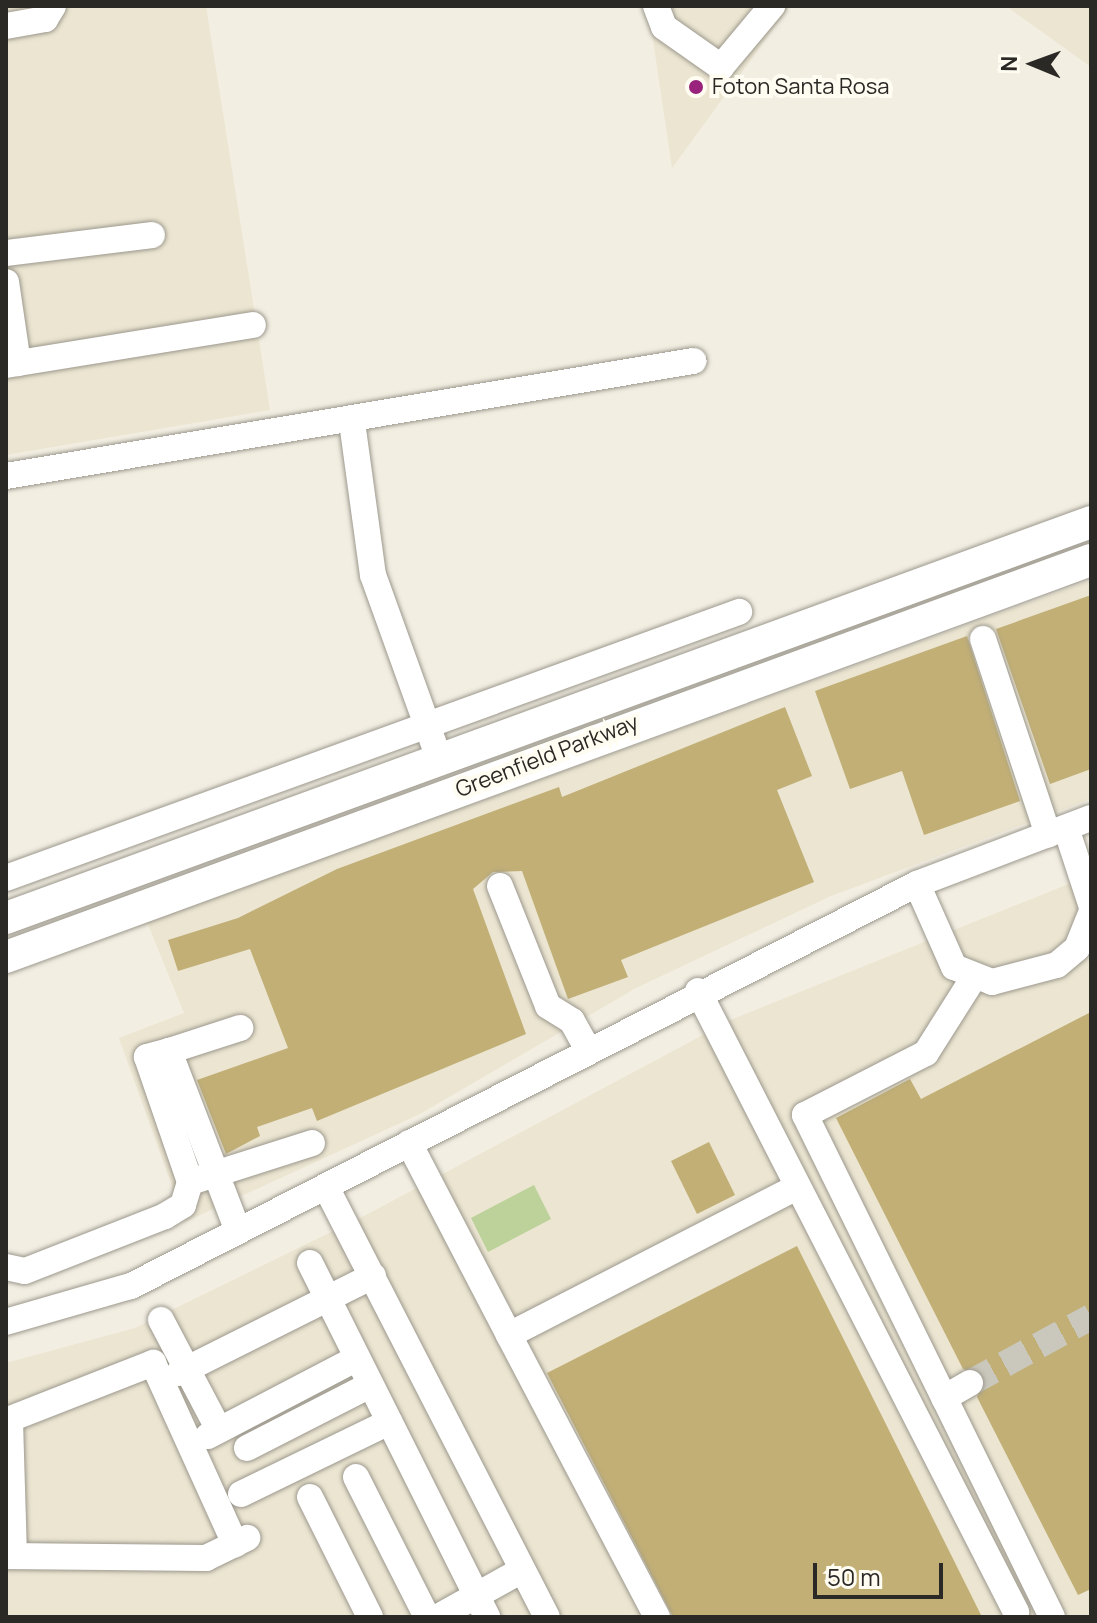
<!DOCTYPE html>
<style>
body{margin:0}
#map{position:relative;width:1097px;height:1623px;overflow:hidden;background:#f2eee2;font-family:Manrope,sans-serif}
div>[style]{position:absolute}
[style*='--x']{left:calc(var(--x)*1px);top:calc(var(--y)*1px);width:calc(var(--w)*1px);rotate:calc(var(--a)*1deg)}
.built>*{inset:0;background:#ebe5d1}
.green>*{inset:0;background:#bdd19a}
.building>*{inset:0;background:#c1af76}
.minor-tunnel>*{height:26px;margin-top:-13px;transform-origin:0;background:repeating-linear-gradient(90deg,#cac7bc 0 26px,transparent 0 39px)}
.roads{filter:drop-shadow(0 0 2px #9c988d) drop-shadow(0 0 2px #9c988d)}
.minor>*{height:26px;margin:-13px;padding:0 13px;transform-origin:13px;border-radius:13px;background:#fff}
.major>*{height:32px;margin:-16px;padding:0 16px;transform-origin:16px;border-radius:16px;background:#fff}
.dots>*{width:22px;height:22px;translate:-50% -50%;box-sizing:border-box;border:4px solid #fffcf2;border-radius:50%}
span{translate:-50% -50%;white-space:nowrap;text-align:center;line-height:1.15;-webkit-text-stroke:8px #fffcf2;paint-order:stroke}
.poi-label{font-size:22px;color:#2b2925}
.left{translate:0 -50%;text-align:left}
.street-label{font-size:22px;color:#2b2925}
.frame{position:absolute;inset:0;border:8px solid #2b2925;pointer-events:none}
.north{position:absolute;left:993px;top:24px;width:80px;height:80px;-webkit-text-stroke:6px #fffcf2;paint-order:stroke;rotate:271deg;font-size:22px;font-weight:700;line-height:32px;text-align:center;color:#2b2925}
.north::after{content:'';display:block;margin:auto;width:28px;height:36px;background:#2b2925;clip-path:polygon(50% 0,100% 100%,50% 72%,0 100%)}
.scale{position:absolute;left:813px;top:1563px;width:130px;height:36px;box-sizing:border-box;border:4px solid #2b2925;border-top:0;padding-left:10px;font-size:24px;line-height:28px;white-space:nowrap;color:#2b2925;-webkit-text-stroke:6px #fffcf2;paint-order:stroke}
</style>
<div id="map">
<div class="built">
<div style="clip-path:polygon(6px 6px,206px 6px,270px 410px,6px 455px)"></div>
<div style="clip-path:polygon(648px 6px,790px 6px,672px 168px)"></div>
<div style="clip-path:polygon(1006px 6px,1091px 6px,1091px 67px)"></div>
<div style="clip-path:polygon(1091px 580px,1091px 799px,831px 896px,636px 988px,420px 1114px,185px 1222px,119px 1038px,184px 1013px,147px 922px)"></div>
<div style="clip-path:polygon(1091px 875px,1091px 1617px,6px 1617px,6px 1363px,135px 1328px,366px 1215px,733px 1019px)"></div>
</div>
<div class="green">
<div style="clip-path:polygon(534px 1185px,551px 1219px,488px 1252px,471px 1218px)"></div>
</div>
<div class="building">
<div style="clip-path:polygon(1091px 595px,1091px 769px,1050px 784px,996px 629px)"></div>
<div style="clip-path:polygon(967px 636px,1020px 801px,924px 835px,902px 771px,850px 789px,815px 691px)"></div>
<div style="clip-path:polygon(785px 707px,812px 776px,777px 790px,814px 882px,621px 960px,628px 977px,568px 999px,522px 871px,493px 872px,473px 889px,526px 1034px,317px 1121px,312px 1108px,257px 1127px,260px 1136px,226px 1154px,197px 1080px,288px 1048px,250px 949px,178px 971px,168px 940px,238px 918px,337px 869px,559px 787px,562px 797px)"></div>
<div style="clip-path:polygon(1091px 1012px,1091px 1589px,1078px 1595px,977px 1397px,984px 1376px,963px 1369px,836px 1118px,910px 1079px,921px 1099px)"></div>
<div style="clip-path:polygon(709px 1142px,735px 1195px,697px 1214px,671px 1161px)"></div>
<div style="clip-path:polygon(797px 1246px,847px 1346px,982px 1617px,673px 1617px,547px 1373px)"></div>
</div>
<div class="minor-tunnel">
<div style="--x:970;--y:1383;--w:138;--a:-28.6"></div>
</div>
<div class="roads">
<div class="minor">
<div style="--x:656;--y:6;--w:22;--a:69"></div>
<div style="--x:664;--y:27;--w:70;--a:35.1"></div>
<div style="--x:721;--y:67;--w:80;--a:-50.1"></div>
<div style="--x:6;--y:26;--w:40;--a:-10"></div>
<div style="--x:45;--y:19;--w:15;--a:-58"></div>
<div style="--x:6;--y:253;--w:147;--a:-7"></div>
<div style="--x:6;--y:282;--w:82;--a:81.6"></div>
<div style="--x:6;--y:365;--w:250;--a:-9.2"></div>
<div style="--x:352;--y:422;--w:154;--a:82.2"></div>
<div style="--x:373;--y:575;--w:195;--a:70.2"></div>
<div style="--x:6;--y:476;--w:697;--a:-9.5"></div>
<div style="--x:983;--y:639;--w:206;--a:71.6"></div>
<div style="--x:1066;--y:828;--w:80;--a:71.8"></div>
<div style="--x:6;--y:878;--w:780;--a:-19.95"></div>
<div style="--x:917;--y:884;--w:91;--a:66"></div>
<div style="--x:954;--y:967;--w:41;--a:21.5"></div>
<div style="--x:992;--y:982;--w:67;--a:-14.7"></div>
<div style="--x:1057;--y:965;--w:26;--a:-40"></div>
<div style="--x:1077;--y:948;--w:38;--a:-68"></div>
<div style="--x:500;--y:886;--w:129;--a:68.2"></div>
<div style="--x:548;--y:1006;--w:28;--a:32"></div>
<div style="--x:572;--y:1021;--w:33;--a:61"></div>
<div style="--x:974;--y:977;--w:90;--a:122.3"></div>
<div style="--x:926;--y:1053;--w:136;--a:152.9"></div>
<div style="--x:805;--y:1115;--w:559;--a:63.8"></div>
<div style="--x:698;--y:991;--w:698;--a:62.88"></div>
<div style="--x:169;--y:1051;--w:23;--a:165"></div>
<div style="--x:147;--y:1057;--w:132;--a:71"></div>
<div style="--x:190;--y:1182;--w:128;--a:-17.7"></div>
<div style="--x:409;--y:1143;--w:216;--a:62.5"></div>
<div style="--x:326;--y:1187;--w:483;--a:62.8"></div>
<div style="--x:238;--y:1231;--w:193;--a:-111"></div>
<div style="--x:169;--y:1051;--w:75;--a:-17.9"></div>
<div style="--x:310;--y:1263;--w:396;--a:63.4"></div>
<div style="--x:6;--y:1267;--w:19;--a:12"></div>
<div style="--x:25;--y:1271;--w:150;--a:-21.4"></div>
<div style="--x:165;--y:1216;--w:21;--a:-31"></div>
<div style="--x:183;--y:1205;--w:24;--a:-73"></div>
<div style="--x:161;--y:1320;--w:124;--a:62.2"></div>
<div style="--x:6;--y:1322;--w:130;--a:-16.1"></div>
<div style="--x:131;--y:1286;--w:883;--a:-27.09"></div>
<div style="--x:917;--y:884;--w:186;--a:-20.8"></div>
<div style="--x:179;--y:1373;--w:217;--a:-26.6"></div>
<div style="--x:944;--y:1398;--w:30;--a:-30"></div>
<div style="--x:208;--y:1436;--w:168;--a:-27.6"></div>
<div style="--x:247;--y:1448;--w:138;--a:-27.1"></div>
<div style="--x:356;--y:1477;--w:157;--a:63.1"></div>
<div style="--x:241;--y:1494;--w:165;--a:-25.9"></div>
<div style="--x:310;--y:1497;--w:134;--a:63.4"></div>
<div style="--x:6;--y:1556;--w:200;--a:0.6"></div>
<div style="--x:206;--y:1558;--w:46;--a:-26"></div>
<div style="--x:14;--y:1556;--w:137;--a:-91.7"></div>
<div style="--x:10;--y:1419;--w:154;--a:-21.4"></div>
<div style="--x:153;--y:1363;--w:199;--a:65.6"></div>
<div style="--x:438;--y:1617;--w:96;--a:-29.2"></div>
<div style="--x:657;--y:1617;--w:318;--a:-117.7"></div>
<div style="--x:509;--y:1335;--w:324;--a:-27.2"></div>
</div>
<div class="major">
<div style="--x:6;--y:918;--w:1155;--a:-20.05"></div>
<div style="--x:6;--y:957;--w:1155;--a:-20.1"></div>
</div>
</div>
<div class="dots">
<div style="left:696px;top:87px;background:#99227c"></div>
</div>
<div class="poi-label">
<span class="left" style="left:712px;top:87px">Foton Santa Rosa</span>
</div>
<div class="street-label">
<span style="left:547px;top:756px;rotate:-21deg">Greenfield Parkway</span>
</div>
<div class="frame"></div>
<div class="north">N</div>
<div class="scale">50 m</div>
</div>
